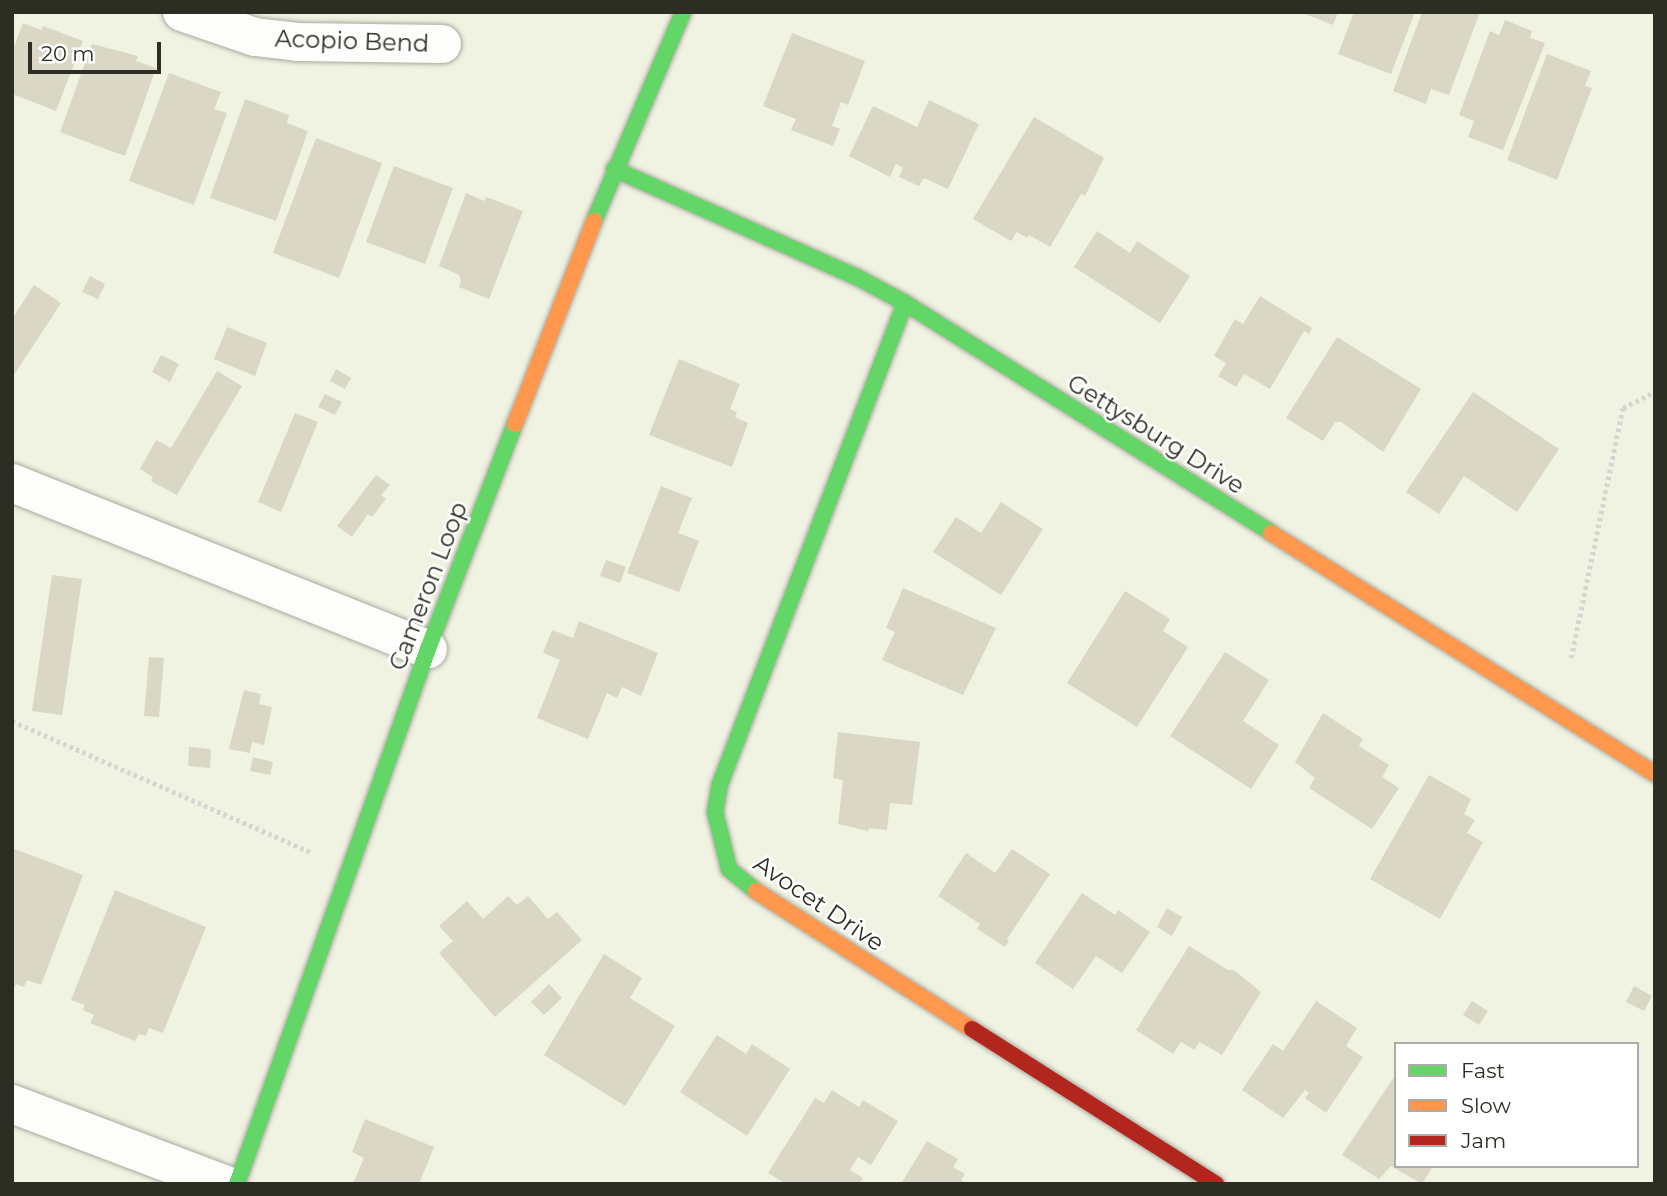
<!DOCTYPE html>
<style>
body{margin:0}
#map{position:relative;width:1667px;height:1196px;overflow:hidden;background:#f0f2e2;font-family:Montserrat,sans-serif}
div>[style]{position:absolute}
[style*='--x']{left:calc(var(--x)*1px);top:calc(var(--y)*1px);width:calc(var(--w)*1px);rotate:calc(var(--a)*1deg)}
.building>*{inset:0;background:#dbd7c5}
.path>*{height:4.5px;margin-top:-2.25px;transform-origin:0;background:repeating-linear-gradient(90deg,#d5d5d1 0 3.5px,transparent 0 7px)}
.roads{filter:drop-shadow(0 0 2px #a9aa9e) drop-shadow(0 0 2px #a9aa9e)}
.street>*{height:38px;margin:-19px;padding:0 19px;transform-origin:19px;border-radius:19px;background:#fdfdfb}
.fast>*{height:16px;margin:-8px;padding:0 8px;transform-origin:8px;border-radius:8px;background:#63d668}
.slow>*{height:16px;margin:-8px;padding:0 8px;transform-origin:8px;border-radius:8px;background:#ff974d}
.jam>*{height:16px;margin:-8px;padding:0 8px;transform-origin:8px;border-radius:8px;background:#b3261e}
span{translate:-50% -50%;white-space:nowrap;text-align:center;line-height:1.15;-webkit-text-stroke:5px #fff;paint-order:stroke}
.street-label{font-size:24px;color:#2d2e23}
.frame{position:absolute;inset:0;border:14px solid #2d2e23;pointer-events:none}
.legend{position:absolute;left:1394px;top:1042px;width:245px;height:126px;box-sizing:border-box;background:#fff;border:2px solid #ababa7;margin:0;padding:9px 12px;list-style:none;font-size:21px;color:#2d2e23}
.legend li{display:flex;align-items:center;gap:14px;height:35px}
.legend b{width:35px;border:2px solid #ababa7}
.scale{position:absolute;left:28px;top:42px;width:133px;height:32px;box-sizing:border-box;border:4px solid #2d2e23;border-top:0;padding-left:9px;font-size:21px;line-height:24px;white-space:nowrap;color:#2d2e23;-webkit-text-stroke:5px #fff;paint-order:stroke}
</style>
<div id="map">
<div class="building">
<div style="clip-path:polygon(1300px 12px,1338px 12px,1333px 25px)"></div>
<div style="clip-path:polygon(1354px 12px,1415px 12px,1391px 74px,1338px 54px)"></div>
<div style="clip-path:polygon(1422px 12px,1480px 12px,1449px 95px,1431px 89px,1426px 104px,1393px 91px)"></div>
<div style="clip-path:polygon(1505px 20px,1532px 31px,1530px 38px,1545px 43px,1503px 150px,1468px 137px,1474px 121px,1459px 115px,1490px 31px,1499px 35px)"></div>
<div style="clip-path:polygon(23px 23px,41px 30px,43px 26px,83px 41px,56px 111px,12px 94px,12px 52px)"></div>
<div style="clip-path:polygon(792px 33px,865px 61px,848px 105px,841px 102px,832px 126px,840px 129px,833px 146px,791px 130px,796px 119px,763px 106px)"></div>
<div style="clip-path:polygon(92px 44px,138px 56px,136px 61px,156px 68px,125px 156px,60px 132px)"></div>
<div style="clip-path:polygon(1547px 54px,1591px 71px,1585px 86px,1592px 88px,1557px 180px,1507px 160px)"></div>
<div style="clip-path:polygon(169px 73px,221px 92px,214px 109px,227px 113px,194px 205px,129px 181px)"></div>
<div style="clip-path:polygon(245px 99px,289px 115px,287px 123px,308px 131px,276px 221px,210px 198px)"></div>
<div style="clip-path:polygon(929px 100px,979px 124px,948px 189px,924px 178px,919px 186px,899px 177px,903px 168px,896px 164px,890px 177px,849px 156px,873px 106px,917px 127px)"></div>
<div style="clip-path:polygon(1034px 117px,1104px 158px,1085px 196px,1081px 194px,1050px 247px,1029px 235px,1027px 238px,1017px 232px,1011px 241px,973px 219px)"></div>
<div style="clip-path:polygon(316px 138px,382px 163px,339px 278px,273px 253px)"></div>
<div style="clip-path:polygon(394px 166px,453px 188px,425px 264px,366px 242px)"></div>
<div style="clip-path:polygon(466px 193px,484px 201px,486px 197px,523px 211px,489px 299px,459px 287px,461px 281px,459px 275px,439px 266px)"></div>
<div style="clip-path:polygon(1097px 231px,1130px 253px,1137px 241px,1190px 276px,1160px 323px,1074px 267px)"></div>
<div style="clip-path:polygon(90px 276px,105px 284px,98px 299px,82px 292px)"></div>
<div style="clip-path:polygon(34px 285px,61px 303px,12px 378px,12px 319px)"></div>
<div style="clip-path:polygon(1260px 296px,1312px 328px,1309px 334px,1304px 331px,1270px 389px,1244px 374px,1236px 387px,1218px 376px,1226px 363px,1214px 356px,1235px 319px,1243px 324px)"></div>
<div style="clip-path:polygon(227px 327px,267px 343px,255px 376px,214px 359px)"></div>
<div style="clip-path:polygon(1337px 337px,1421px 389px,1383px 452px,1341px 422px,1335px 422px,1323px 441px,1286px 418px)"></div>
<div style="clip-path:polygon(161px 355px,179px 364px,170px 382px,152px 372px)"></div>
<div style="clip-path:polygon(679px 359px,740px 384px,730px 409px,737px 412px,735px 417px,748px 423px,732px 467px,649px 435px)"></div>
<div style="clip-path:polygon(336px 369px,351px 378px,345px 389px,330px 381px)"></div>
<div style="clip-path:polygon(217px 371px,242px 386px,177px 495px,151px 481px,153px 477px,140px 469px,156px 440px,171px 448px)"></div>
<div style="clip-path:polygon(1473px 392px,1559px 449px,1517px 512px,1464px 476px,1439px 514px,1406px 492px)"></div>
<div style="clip-path:polygon(325px 394px,342px 402px,335px 415px,318px 407px)"></div>
<div style="clip-path:polygon(295px 413px,318px 422px,281px 512px,258px 502px)"></div>
<div style="clip-path:polygon(376px 475px,390px 485px,381px 495px,386px 499px,372px 517px,368px 514px,352px 537px,337px 526px)"></div>
<div style="clip-path:polygon(661px 486px,692px 498px,678px 533px,699px 541px,679px 592px,627px 573px)"></div>
<div style="clip-path:polygon(1001px 502px,1043px 529px,1001px 595px,933px 552px,956px 517px,981px 533px)"></div>
<div style="clip-path:polygon(606px 560px,626px 567px,620px 583px,600px 576px)"></div>
<div style="clip-path:polygon(52px 575px,82px 579px,62px 715px,32px 711px)"></div>
<div style="clip-path:polygon(903px 588px,996px 628px,963px 695px,882px 660px,895px 632px,886px 628px)"></div>
<div style="clip-path:polygon(1125px 591px,1170px 619px,1163px 631px,1188px 647px,1137px 727px,1067px 683px)"></div>
<div style="clip-path:polygon(579px 621px,658px 653px,641px 696px,622px 687px,617px 698px,607px 693px,588px 739px,537px 718px,560px 660px,543px 653px,552px 630px,573px 638px)"></div>
<div style="clip-path:polygon(1225px 652px,1269px 680px,1243px 721px,1279px 745px,1251px 789px,1170px 736px)"></div>
<div style="clip-path:polygon(149px 657px,164px 658px,159px 717px,144px 716px)"></div>
<div style="clip-path:polygon(244px 690px,261px 694px,259px 704px,272px 707px,264px 745px,252px 742px,250px 753px,229px 749px)"></div>
<div style="clip-path:polygon(1323px 713px,1363px 739px,1359px 746px,1389px 765px,1382px 777px,1399px 788px,1372px 829px,1309px 788px,1315px 778px,1295px 762px)"></div>
<div style="clip-path:polygon(838px 732px,920px 742px,912px 805px,890px 803px,887px 830px,869px 828px,868px 831px,838px 824px,843px 780px,833px 778px)"></div>
<div style="clip-path:polygon(189px 747px,211px 749px,210px 768px,188px 766px)"></div>
<div style="clip-path:polygon(253px 757px,273px 762px,270px 775px,250px 771px)"></div>
<div style="clip-path:polygon(1429px 775px,1471px 799px,1464px 814px,1475px 820px,1467px 833px,1483px 842px,1440px 919px,1370px 879px)"></div>
<div style="clip-path:polygon(12px 848px,83px 875px,41px 985px,27px 980px,24px 987px,16px 984px,12px 992px)"></div>
<div style="clip-path:polygon(1012px 849px,1050px 874px,1007px 939px,1009px 940px,1005px 947px,977px 929px,980px 924px,938px 896px,966px 853px,995px 873px)"></div>
<div style="clip-path:polygon(115px 890px,206px 927px,163px 1033px,149px 1028px,146px 1036px,139px 1034px,135px 1041px,90px 1023px,94px 1015px,83px 1010px,85px 1005px,71px 1000px)"></div>
<div style="clip-path:polygon(1082px 893px,1115px 915px,1118px 910px,1150px 932px,1122px 973px,1096px 956px,1073px 989px,1035px 963px)"></div>
<div style="clip-path:polygon(508px 896px,517px 905px,528px 896px,548px 919px,557px 912px,582px 940px,495px 1017px,439px 953px,453px 941px,439px 926px,467px 901px,483px 919px)"></div>
<div style="clip-path:polygon(1167px 908px,1182px 917px,1172px 936px,1157px 927px)"></div>
<div style="clip-path:polygon(1189px 946px,1228px 970px,1234px 970px,1261px 992px,1222px 1055px,1200px 1042px,1194px 1050px,1181px 1042px,1173px 1054px,1136px 1030px)"></div>
<div style="clip-path:polygon(604px 954px,642px 978px,630px 998px,675px 1026px,625px 1106px,544px 1055px)"></div>
<div style="clip-path:polygon(549px 984px,562px 998px,544px 1015px,531px 1002px)"></div>
<div style="clip-path:polygon(1634px 986px,1652px 996px,1644px 1011px,1626px 1002px)"></div>
<div style="clip-path:polygon(1316px 1001px,1357px 1028px,1346px 1046px,1363px 1057px,1326px 1113px,1305px 1098px,1309px 1093px,1305px 1090px,1283px 1118px,1242px 1090px,1273px 1044px,1283px 1051px)"></div>
<div style="clip-path:polygon(1472px 1001px,1488px 1011px,1479px 1025px,1463px 1015px)"></div>
<div style="clip-path:polygon(717px 1035px,746px 1054px,752px 1044px,790px 1069px,747px 1136px,680px 1092px)"></div>
<div style="clip-path:polygon(1396px 1074px,1396px 1166px,1433px 1166px,1422px 1184px,1391px 1166px,1379px 1179px,1342px 1155px)"></div>
<div style="clip-path:polygon(832px 1090px,859px 1107px,863px 1100px,898px 1121px,871px 1165px,858px 1157px,850px 1170px,863px 1178px,859px 1184px,786px 1184px,768px 1173px,815px 1098px,824px 1103px)"></div>
<div style="clip-path:polygon(365px 1119px,434px 1147px,419px 1184px,353px 1184px,364px 1158px,352px 1152px)"></div>
<div style="clip-path:polygon(927px 1141px,958px 1159px,953px 1167px,965px 1174px,961px 1180px,967px 1184px,901px 1184px)"></div>
</div>
<div class="path">
<div style="--x:1571;--y:658;--w:255;--a:-78.3"></div>
<div style="--x:1623;--y:408;--w:36;--a:-27"></div>
<div style="--x:12;--y:721;--w:329;--a:23.7"></div>
</div>
<div class="roads">
<div class="street">
<div style="--x:182;--y:12;--w:77;--a:18.9"></div>
<div style="--x:255;--y:37;--w:43;--a:6.6"></div>
<div style="--x:298;--y:42;--w:144;--a:0.8"></div>
<div style="--x:12;--y:483;--w:448;--a:21.8"></div>
<div style="--x:12;--y:1104;--w:227;--a:20.7"></div>
</div>
<div class="fast">
<div style="--x:614;--y:169;--w:266;--a:24"></div>
<div style="--x:857;--y:277;--w:55;--a:28.4"></div>
<div style="--x:905;--y:303;--w:432;--a:32.1"></div>
<div style="--x:594;--y:221;--w:227;--a:-66.9"></div>
<div style="--x:756;--y:891;--w:35;--a:-141"></div>
<div style="--x:729;--y:869;--w:59;--a:-103.8"></div>
<div style="--x:715;--y:812;--w:28;--a:-80"></div>
<div style="--x:720;--y:784;--w:515;--a:-68.96"></div>
<div style="--x:237;--y:1184;--w:568;--a:-70.35"></div>
<div style="--x:428;--y:649;--w:241;--a:-68.9"></div>
</div>
<div class="slow">
<div style="--x:515;--y:424;--w:218;--a:-68.7"></div>
<div style="--x:1271;--y:533;--w:453;--a:32.1"></div>
<div style="--x:756;--y:891;--w:256;--a:32.6"></div>
</div>
<div class="jam">
<div style="--x:972;--y:1029;--w:289;--a:32.4"></div>
</div>
</div>
<div class="street-label">
<span style="left:352px;top:41px;rotate:2deg">Acopio Bend</span>
<span style="left:1156px;top:434px;rotate:32deg">Gettysburg Drive</span>
<span style="left:428px;top:586px;rotate:-69deg">Cameron Loop</span>
<span style="left:819px;top:903px;rotate:34deg">Avocet Drive</span>
</div>
<div class="frame"></div>
<ul class="legend">
<li><b style="height:9px;background:#63d668"></b>Fast</li>
<li><b style="height:9px;background:#ff974d"></b>Slow</li>
<li><b style="height:9px;background:#b3261e"></b>Jam</li>
</ul>
<div class="scale">20 m</div>
</div>
